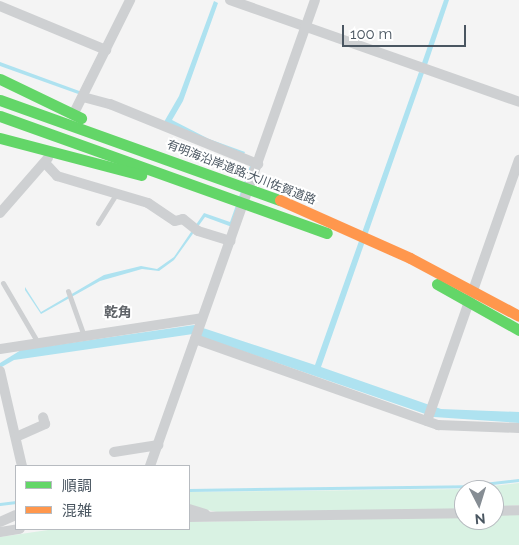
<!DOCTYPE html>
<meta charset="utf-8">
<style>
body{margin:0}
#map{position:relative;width:519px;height:545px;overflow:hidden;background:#f4f4f4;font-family:Raleway,"Noto Sans JP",sans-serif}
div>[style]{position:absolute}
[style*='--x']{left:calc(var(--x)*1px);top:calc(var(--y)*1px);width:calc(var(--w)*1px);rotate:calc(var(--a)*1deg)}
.green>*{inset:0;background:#d9f2e3}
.water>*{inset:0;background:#aee2f0}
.stream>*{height:2.5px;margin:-1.25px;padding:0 1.25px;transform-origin:1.25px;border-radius:1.25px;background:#aee2f0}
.lane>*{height:5px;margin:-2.5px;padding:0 2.5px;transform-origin:2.5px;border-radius:2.5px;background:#ced0d2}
.street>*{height:10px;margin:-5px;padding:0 5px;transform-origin:5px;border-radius:5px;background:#ced0d2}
.fast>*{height:11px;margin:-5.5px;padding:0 5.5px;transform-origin:5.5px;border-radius:5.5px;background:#63d668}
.slow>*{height:11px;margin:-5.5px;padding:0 5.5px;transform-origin:5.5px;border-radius:5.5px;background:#ff974d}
span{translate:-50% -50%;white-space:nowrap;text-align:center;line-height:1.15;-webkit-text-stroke:4px #fff;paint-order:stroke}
.street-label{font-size:12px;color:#4a5661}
.neighbourhood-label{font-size:14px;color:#5f6368;font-weight:700}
.legend{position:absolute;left:15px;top:465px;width:175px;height:65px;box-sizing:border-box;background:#fff;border:1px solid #b7bbc0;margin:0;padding:6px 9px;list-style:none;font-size:15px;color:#4a5661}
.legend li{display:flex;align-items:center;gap:10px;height:25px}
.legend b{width:25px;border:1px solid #b7bbc0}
.north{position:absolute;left:454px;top:480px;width:50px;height:50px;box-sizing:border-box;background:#fff;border:1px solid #b7bbc0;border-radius:50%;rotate:175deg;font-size:14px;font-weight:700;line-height:20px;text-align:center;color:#4a5661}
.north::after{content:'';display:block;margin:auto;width:18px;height:22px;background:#868d94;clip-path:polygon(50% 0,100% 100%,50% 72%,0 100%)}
.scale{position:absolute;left:342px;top:25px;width:124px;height:22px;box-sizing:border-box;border:2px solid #4a5661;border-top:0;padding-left:6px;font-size:15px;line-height:18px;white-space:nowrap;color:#4a5661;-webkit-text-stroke:4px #fff;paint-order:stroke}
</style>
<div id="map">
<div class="green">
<div style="clip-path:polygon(519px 483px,519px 505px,494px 507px,494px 490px,464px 490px,464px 510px,226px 514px,189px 506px,189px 492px,466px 489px)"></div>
<div style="clip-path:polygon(519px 513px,519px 545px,0 545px,0 537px,55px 529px,189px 529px,189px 522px,464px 517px,464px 520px,494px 520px,494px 515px)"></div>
</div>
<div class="water">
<div style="clip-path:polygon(444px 0,449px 0,427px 65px,422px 63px)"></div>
<div style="clip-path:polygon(214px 1px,218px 3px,183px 101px,172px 120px,209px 139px,245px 152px,243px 156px,164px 122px,179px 96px)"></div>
<div style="clip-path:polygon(0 62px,82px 92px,81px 95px,0 66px)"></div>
<div style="clip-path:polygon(419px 72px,424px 73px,321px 367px,441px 409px,519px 412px,519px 423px,434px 417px,193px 334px,14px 360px,0 368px,0 363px,21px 350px,194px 325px,315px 365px)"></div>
<div style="clip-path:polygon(250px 166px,253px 167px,232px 227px,205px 217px,174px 260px,159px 271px,142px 269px,100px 281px,41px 314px,25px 290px,25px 287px,41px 312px,104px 275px,141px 266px,157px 269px,174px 257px,204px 213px,230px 222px)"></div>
</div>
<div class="stream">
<div style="--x:189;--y:490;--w:277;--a:-0.8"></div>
<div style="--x:466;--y:486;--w:53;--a:-6.5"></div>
<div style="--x:0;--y:504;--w:16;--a:-7"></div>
</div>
<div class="lane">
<div style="--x:98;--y:223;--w:36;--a:-58"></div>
<div style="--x:3;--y:283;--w:69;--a:59.7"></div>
<div style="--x:68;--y:291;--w:48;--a:70.4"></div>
</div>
<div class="street">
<div style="--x:230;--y:0;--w:306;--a:19.4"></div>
<div style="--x:0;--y:6;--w:115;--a:22.5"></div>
<div style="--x:83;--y:97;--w:28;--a:15"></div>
<div style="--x:110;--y:104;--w:160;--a:22.1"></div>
<div style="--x:76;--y:109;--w:122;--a:-63.6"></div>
<div style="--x:45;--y:163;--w:18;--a:47"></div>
<div style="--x:57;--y:176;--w:95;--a:16.5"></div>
<div style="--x:148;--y:203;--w:32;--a:34"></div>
<div style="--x:175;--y:221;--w:8;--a:-14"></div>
<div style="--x:183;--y:219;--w:19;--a:39"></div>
<div style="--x:198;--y:231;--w:34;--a:17"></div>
<div style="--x:0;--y:213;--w:73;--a:-48.9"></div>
<div style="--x:195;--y:339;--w:258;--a:19.5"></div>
<div style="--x:438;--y:425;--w:81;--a:2.1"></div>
<div style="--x:0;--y:349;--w:204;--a:-8.7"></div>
<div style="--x:0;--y:371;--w:98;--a:77"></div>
<div style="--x:427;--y:421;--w:277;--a:-70.6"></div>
<div style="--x:16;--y:437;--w:32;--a:-24"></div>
<div style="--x:45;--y:424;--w:7;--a:-106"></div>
<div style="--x:114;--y:452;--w:45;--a:-9"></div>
<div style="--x:150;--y:466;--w:494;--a:-70.5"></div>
<div style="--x:189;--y:509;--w:17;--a:17"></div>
<div style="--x:494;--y:511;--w:25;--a:-2"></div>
<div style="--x:189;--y:517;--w:275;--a:-0.8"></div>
<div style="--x:0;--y:522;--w:17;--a:-24"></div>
<div style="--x:0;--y:532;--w:20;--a:-9"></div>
</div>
<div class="fast">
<div style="--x:0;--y:79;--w:90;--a:25.7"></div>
<div style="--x:0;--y:100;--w:297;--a:19.7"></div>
<div style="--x:0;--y:116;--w:347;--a:19.7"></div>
<div style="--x:0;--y:138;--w:146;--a:14.7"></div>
<div style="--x:437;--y:284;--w:94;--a:29.3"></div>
</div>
<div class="slow">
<div style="--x:280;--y:200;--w:142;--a:24"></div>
<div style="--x:410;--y:258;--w:123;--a:28"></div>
</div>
<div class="street-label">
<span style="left:241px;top:173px;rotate:21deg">有明海沿岸道路;大川佐賀道路</span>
</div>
<div class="neighbourhood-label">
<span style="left:118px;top:312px">乾角</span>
</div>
<ul class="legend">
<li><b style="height:6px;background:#63d668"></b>順調</li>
<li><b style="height:6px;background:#ff974d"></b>混雑</li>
</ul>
<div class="north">N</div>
<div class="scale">100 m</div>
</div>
